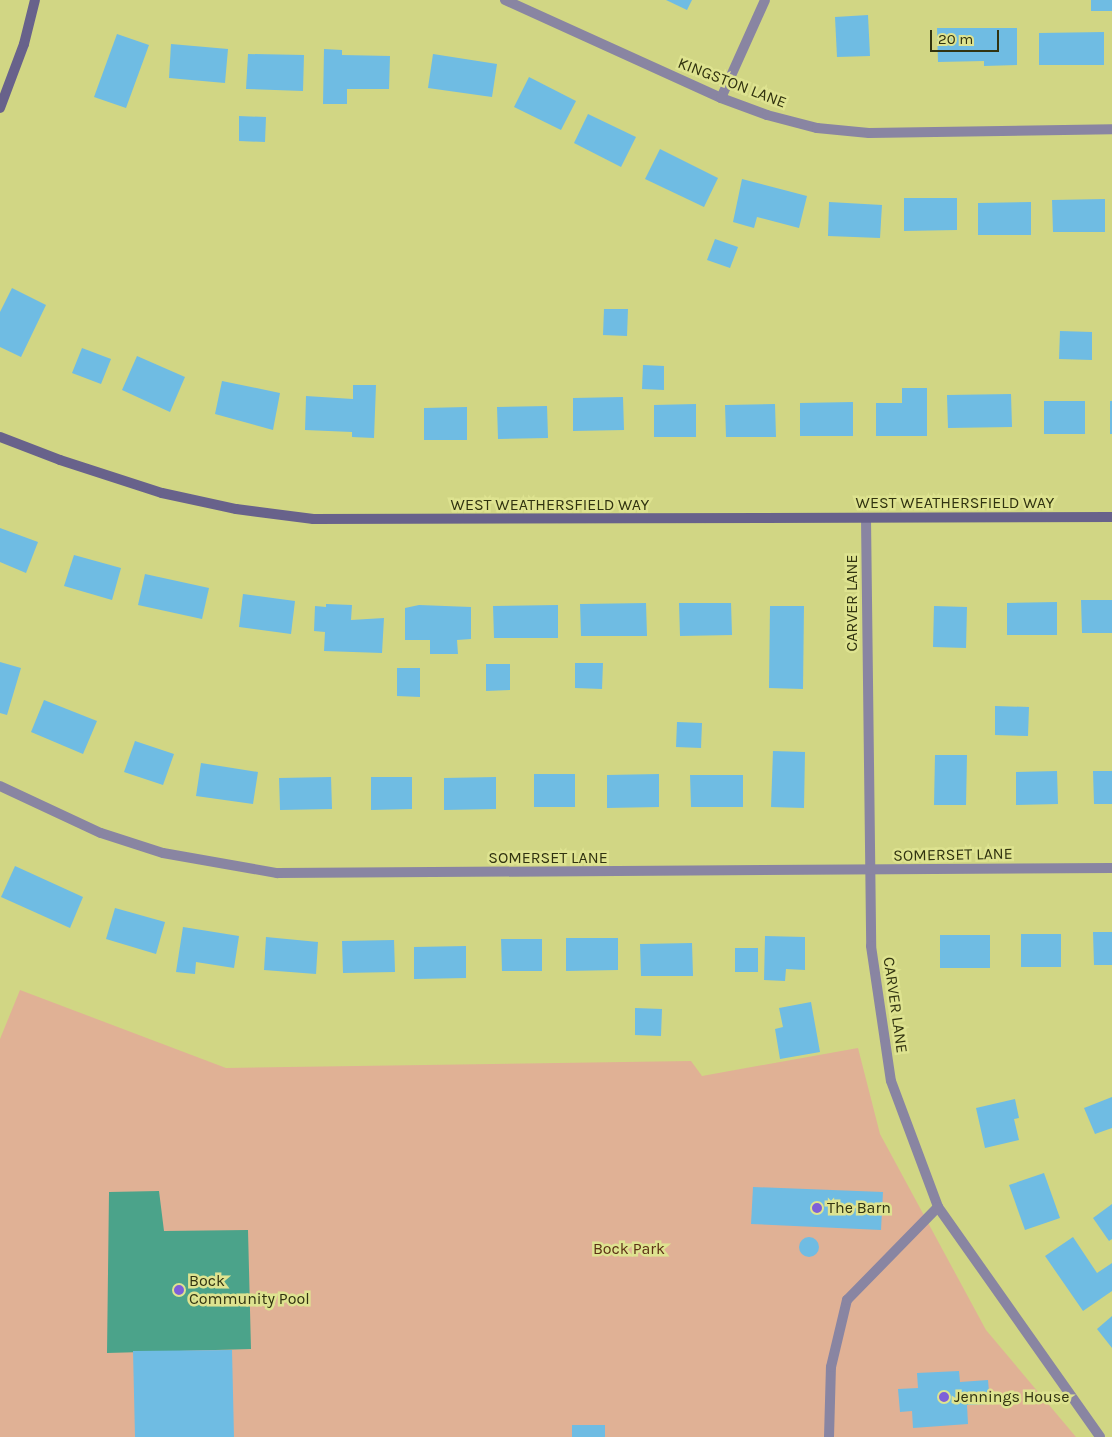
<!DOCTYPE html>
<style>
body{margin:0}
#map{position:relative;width:1112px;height:1437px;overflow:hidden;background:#d1d684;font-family:Karla,sans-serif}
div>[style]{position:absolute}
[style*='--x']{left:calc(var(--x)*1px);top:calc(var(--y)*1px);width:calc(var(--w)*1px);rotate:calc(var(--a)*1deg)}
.green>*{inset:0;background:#e0b195}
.water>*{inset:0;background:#4ba38a}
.building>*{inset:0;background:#6fbce3}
.round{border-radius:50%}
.street>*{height:10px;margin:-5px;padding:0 5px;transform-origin:5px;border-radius:5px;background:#8985a2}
.secondary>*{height:10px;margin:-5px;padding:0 5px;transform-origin:5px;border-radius:5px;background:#68628b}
.dots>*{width:14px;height:14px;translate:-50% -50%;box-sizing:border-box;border:2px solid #dee390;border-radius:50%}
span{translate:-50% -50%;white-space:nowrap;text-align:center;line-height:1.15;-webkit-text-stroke:5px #dee390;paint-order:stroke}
.street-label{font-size:16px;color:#313310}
.poi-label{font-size:16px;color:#313310}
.left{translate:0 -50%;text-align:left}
.park-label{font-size:16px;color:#5c3115}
.scale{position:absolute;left:930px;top:30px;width:69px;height:22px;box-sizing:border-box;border:2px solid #313310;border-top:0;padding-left:6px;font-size:15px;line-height:18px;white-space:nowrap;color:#313310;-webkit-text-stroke:4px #dee390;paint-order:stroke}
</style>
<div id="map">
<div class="green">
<div style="clip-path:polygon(20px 990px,226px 1068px,691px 1061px,702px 1076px,858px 1048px,880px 1134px,986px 1330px,1076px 1437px,0 1437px,0 1039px)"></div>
</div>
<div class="water">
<div style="clip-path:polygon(159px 1191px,164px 1231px,248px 1230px,251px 1349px,107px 1353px,109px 1192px)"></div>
</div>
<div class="building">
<div style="clip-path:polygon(666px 0,692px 0,687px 10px)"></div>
<div style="clip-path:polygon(1091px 0,1112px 0,1112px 11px,1091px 11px)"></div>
<div style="clip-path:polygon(868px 15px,870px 56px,837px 57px,835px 17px)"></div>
<div style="clip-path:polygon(937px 28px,1017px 28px,1017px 65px,984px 66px,984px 61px,938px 62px)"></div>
<div style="clip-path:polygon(1104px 32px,1104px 65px,1039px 65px,1039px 33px)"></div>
<div style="clip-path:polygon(117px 34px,149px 45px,126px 108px,94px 97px)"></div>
<div style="clip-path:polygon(171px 44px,228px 49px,225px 83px,169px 78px)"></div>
<div style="clip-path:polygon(324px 49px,342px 50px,342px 55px,390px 56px,389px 89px,347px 89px,347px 104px,323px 104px)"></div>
<div style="clip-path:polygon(248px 54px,304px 55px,303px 91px,246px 89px)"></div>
<div style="clip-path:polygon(433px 54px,497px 64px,492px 97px,428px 88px)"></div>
<div style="clip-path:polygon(529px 77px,576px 101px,561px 130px,514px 107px)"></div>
<div style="clip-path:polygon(588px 114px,636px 137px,621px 167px,574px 143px)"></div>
<div style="clip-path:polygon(239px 116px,266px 117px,265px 142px,239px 141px)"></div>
<div style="clip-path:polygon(660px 149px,718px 178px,704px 207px,645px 179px)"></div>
<div style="clip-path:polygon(742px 179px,807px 196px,799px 228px,757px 217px,754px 228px,733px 222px)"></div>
<div style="clip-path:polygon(904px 198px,957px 198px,957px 230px,904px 231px)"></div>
<div style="clip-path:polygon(1105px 199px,1105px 232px,1053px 232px,1052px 200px)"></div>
<div style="clip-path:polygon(829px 202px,882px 205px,880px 238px,828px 236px)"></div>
<div style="clip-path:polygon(1031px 202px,1031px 235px,978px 235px,978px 203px)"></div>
<div style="clip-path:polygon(715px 239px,738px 247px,730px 268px,707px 260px)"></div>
<div style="clip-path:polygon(12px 288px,46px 305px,21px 357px,0 347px,0 312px)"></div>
<div style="clip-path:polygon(604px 309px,628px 309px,627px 336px,603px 335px)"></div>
<div style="clip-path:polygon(1060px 331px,1092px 332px,1092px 360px,1059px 359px)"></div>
<div style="clip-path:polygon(82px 348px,111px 359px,101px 384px,72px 373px)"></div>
<div style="clip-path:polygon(137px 356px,185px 377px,170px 412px,122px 390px)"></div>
<div style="clip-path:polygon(643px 365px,664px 366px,664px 390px,642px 389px)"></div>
<div style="clip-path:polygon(222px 381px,280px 393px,273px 430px,215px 414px)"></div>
<div style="clip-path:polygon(353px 385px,376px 385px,374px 438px,352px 437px,352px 432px,305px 430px,306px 396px,353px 399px)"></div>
<div style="clip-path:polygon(902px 388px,927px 388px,927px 436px,876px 436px,876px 403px,902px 403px)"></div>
<div style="clip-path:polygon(1011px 394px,1012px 427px,948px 428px,947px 395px)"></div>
<div style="clip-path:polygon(623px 397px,624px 430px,573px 431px,573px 398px)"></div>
<div style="clip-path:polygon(1044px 401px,1085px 401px,1085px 434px,1044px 434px)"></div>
<div style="clip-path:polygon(1110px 401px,1112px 401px,1112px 434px,1110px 434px)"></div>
<div style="clip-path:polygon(853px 402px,853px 436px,800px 436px,800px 403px)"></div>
<div style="clip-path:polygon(696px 404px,696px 437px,654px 437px,654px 405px)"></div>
<div style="clip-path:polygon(775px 404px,776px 437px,726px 437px,725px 405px)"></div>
<div style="clip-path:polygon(547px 406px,548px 438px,498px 439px,497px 407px)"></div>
<div style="clip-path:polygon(467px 407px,467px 440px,424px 440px,424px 408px)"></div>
<div style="clip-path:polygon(0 528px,38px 542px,26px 573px,0 562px)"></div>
<div style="clip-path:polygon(74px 555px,121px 568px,112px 600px,64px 586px)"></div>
<div style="clip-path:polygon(145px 574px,209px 588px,202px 619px,138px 605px)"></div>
<div style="clip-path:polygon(243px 594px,295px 601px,291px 634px,239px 627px)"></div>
<div style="clip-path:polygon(1081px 600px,1112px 600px,1112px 633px,1082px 633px)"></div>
<div style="clip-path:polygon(1057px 602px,1057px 635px,1007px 635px,1007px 603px)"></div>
<div style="clip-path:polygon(646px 603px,647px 636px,581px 636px,580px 604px)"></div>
<div style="clip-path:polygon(679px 603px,731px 603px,732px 635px,680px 636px)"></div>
<div style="clip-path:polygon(326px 604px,352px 605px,351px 620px,384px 618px,382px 653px,324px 651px,325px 632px,314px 631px,315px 606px,326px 607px)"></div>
<div style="clip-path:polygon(419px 605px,471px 607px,471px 639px,457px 640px,458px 654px,430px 654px,430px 640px,405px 640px,405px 608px)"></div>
<div style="clip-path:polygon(558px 605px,558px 638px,494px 638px,493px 606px)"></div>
<div style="clip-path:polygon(770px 606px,804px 606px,803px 689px,769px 688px)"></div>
<div style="clip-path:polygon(934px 606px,967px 607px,966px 648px,933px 647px)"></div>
<div style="clip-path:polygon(0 662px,21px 668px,7px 715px,0 713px)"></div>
<div style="clip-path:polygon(575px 663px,603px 663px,602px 689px,575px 688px)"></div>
<div style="clip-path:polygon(486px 664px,510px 664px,510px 690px,486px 691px)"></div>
<div style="clip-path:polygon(397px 668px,420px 668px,420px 697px,397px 696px)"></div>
<div style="clip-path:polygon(44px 700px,97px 721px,83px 754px,31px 732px)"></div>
<div style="clip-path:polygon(995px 706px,1029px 707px,1028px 736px,995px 735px)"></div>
<div style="clip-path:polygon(677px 722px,702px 723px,701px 748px,676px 747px)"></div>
<div style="clip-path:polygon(135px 741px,174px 754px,163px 785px,124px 772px)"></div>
<div style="clip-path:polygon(773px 751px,805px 752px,804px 808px,771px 807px)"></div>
<div style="clip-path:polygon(935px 755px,967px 755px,966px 805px,934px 805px)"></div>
<div style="clip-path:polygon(201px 763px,258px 772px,253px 804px,196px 796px)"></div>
<div style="clip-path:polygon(1057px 771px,1058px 804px,1016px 805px,1016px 772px)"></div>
<div style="clip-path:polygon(1093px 771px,1112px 771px,1112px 804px,1094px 804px)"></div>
<div style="clip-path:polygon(534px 774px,575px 774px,575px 807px,534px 807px)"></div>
<div style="clip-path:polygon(659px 774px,659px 807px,607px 808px,607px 775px)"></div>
<div style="clip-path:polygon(690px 775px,743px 775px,743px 807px,691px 807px)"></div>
<div style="clip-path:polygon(331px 777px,332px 809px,280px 810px,279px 778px)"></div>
<div style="clip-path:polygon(371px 777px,412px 777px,412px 809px,371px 810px)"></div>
<div style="clip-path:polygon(496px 777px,496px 809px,444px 810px,444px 778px)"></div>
<div style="clip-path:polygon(15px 866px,83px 897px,70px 928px,1px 897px)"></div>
<div style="clip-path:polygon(115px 908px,165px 922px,156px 954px,106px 939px)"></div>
<div style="clip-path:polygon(183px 927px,239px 936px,234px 968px,196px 962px,195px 974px,176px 972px)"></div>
<div style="clip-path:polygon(1093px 932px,1112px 932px,1112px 965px,1094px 965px)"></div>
<div style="clip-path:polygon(1021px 934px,1061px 934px,1061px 967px,1021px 967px)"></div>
<div style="clip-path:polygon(940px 935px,990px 935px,990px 968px,940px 968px)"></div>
<div style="clip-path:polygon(765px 936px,805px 937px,805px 970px,786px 969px,785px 981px,764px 980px)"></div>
<div style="clip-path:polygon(266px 937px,318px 942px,316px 974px,264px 970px)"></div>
<div style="clip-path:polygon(566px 938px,618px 938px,618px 970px,566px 971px)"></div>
<div style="clip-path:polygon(501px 939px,542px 939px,542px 971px,502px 971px)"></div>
<div style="clip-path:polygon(394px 940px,395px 972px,343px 973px,342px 941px)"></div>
<div style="clip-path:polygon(692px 943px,693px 976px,641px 976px,640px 944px)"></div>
<div style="clip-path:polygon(466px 946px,466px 978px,414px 979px,414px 947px)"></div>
<div style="clip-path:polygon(735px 948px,758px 948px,758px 972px,735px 972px)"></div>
<div style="clip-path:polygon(811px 1002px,820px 1052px,780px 1059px,775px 1029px,783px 1027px,779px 1008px)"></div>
<div style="clip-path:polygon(635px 1008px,662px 1009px,661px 1036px,635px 1035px)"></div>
<div style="clip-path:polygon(1112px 1097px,1112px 1128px,1095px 1134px,1084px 1108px)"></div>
<div style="clip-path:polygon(1015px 1099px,1019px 1118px,1014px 1119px,1019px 1140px,985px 1148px,976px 1108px)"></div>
<div style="clip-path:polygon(1044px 1173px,1060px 1218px,1025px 1230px,1009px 1185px)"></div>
<div style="clip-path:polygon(753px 1187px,883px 1192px,881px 1230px,751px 1224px)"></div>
<div style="clip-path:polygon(1112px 1204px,1112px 1239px,1109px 1241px,1093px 1218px)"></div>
<div style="clip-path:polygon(1073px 1237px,1097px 1273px,1112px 1263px,1112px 1291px,1083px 1311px,1045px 1256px)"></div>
<div class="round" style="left:799px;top:1237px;width:20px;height:20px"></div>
<div style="clip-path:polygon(1112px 1316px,1112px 1348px,1097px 1329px)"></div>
<div style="clip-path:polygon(232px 1350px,234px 1437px,135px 1437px,133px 1351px)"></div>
<div style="clip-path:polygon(959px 1371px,960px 1382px,988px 1380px,990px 1404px,967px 1405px,968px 1424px,913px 1428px,912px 1411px,900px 1412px,898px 1389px,918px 1388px,917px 1373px)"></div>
<div style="clip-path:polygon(572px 1425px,605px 1425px,605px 1437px,572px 1437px)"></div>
</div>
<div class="street">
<div style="--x:505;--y:0;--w:237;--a:24.4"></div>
<div style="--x:721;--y:98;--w:49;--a:20.3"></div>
<div style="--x:767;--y:115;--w:52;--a:14.6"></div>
<div style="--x:817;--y:128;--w:52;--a:5.5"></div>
<div style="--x:869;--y:133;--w:243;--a:-0.9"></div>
<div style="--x:721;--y:98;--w:107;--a:-65.8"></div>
<div style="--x:866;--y:518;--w:428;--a:89.3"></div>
<div style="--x:871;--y:946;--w:136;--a:81.6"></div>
<div style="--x:891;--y:1081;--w:134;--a:69.5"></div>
<div style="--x:938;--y:1207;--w:281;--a:54.8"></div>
<div style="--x:0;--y:786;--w:111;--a:25"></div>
<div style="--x:101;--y:833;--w:65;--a:17.9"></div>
<div style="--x:163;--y:853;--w:116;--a:10"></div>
<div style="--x:277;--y:873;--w:835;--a:-0.34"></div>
<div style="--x:829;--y:1437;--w:70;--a:-88.4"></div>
<div style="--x:831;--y:1367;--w:69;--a:-76.6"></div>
<div style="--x:847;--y:1300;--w:130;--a:-45.6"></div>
</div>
<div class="secondary">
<div style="--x:0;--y:108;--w:68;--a:-69.4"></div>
<div style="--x:24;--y:44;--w:45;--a:-76"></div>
<div style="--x:0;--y:437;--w:64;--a:21"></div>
<div style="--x:60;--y:460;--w:107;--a:17.9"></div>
<div style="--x:162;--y:493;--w:76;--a:12.2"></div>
<div style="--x:236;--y:509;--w:78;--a:7.4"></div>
<div style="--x:313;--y:519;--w:799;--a:-0.14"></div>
</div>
<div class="dots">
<div style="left:817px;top:1208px;background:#7e5fd9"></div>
<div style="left:179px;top:1290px;background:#7e5fd9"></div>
<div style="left:944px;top:1397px;background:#7e5fd9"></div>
</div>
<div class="street-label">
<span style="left:732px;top:83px;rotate:21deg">KINGSTON LANE</span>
<span style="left:955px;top:503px">WEST WEATHERSFIELD WAY</span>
<span style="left:550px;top:505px">WEST WEATHERSFIELD WAY</span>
<span style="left:852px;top:603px;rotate:-90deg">CARVER LANE</span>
<span style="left:953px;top:855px;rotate:-1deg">SOMERSET LANE</span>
<span style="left:548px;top:858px">SOMERSET LANE</span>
<span style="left:895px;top:1005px;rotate:82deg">CARVER LANE</span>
</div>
<div class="poi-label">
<span class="left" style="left:827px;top:1208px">The Barn</span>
<span class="left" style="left:189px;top:1290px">Bock<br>Community Pool</span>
<span class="left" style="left:954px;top:1397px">Jennings House</span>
</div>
<div class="park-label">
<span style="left:629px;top:1249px">Bock Park</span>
</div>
<div class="scale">20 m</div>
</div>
